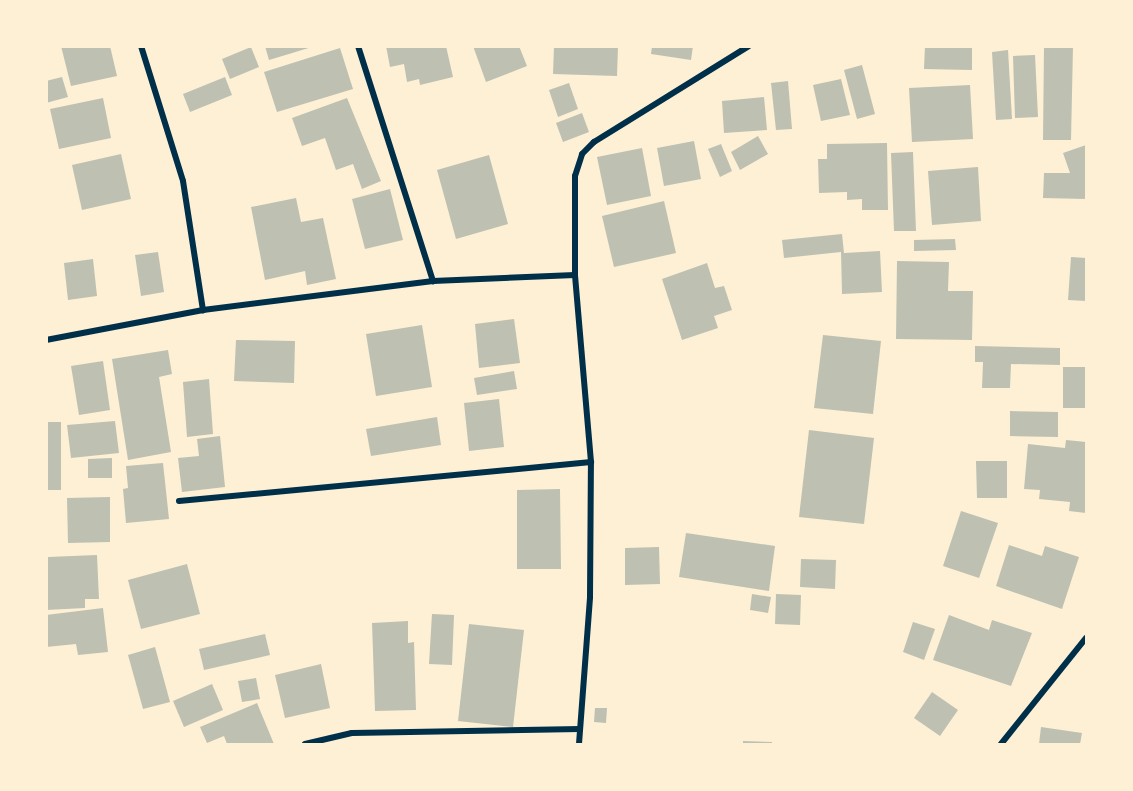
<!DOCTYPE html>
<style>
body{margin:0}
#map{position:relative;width:1133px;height:791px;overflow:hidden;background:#fdf0d5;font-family:Georgia,serif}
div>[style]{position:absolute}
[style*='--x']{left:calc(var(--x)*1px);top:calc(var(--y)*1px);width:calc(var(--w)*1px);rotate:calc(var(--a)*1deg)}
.building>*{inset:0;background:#bec0b2}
.minor>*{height:6px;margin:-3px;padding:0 3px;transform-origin:3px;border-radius:3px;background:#003049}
span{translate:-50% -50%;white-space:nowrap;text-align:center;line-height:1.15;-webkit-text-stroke:4.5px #fdf0d5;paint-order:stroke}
.frame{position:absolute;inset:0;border:48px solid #fdf0d5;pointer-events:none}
</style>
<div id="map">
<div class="building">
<div style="clip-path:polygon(61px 46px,110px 46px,117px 76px,71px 86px)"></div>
<div style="clip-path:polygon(265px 46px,312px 46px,312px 47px,269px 60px)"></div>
<div style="clip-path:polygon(386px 46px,446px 46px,453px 77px,420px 85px,419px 79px,407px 82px,404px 64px,390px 67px)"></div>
<div style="clip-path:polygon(473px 46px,519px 46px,527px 66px,486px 82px)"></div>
<div style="clip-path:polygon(554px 46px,618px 46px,617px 76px,553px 74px)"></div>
<div style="clip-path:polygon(652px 46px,693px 46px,691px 60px,651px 54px)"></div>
<div style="clip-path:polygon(925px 46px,972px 46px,972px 70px,924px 69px)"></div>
<div style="clip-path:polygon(1044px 46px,1073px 46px,1071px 140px,1043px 140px)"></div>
<div style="clip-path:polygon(251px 47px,259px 67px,230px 79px,222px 59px)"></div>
<div style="clip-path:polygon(340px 48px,353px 89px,277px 112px,264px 72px)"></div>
<div style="clip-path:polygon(1008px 50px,1012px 119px,996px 120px,992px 52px)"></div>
<div style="clip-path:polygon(1035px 55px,1038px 117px,1015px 118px,1013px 56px)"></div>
<div style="clip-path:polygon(862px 65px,875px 114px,857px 119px,844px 70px)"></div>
<div style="clip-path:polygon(62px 77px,68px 97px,46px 103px,46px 81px)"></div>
<div style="clip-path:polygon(225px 77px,232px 95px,190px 112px,183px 94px)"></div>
<div style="clip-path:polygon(841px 79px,850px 115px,821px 121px,813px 85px)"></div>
<div style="clip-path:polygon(788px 81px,792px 129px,776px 130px,771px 83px)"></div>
<div style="clip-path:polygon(569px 83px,578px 109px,558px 117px,549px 90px)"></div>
<div style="clip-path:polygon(970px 85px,973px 139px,912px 142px,909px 88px)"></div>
<div style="clip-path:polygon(764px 97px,767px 130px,724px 133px,722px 101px)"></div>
<div style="clip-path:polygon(103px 98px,111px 138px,59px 149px,50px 109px)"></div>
<div style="clip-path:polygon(347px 98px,381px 181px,362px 189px,353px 164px,336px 170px,325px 138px,302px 146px,292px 118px)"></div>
<div style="clip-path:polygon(582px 113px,589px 132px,563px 142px,556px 123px)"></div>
<div style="clip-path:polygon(758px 136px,768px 154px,740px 170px,731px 152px)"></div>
<div style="clip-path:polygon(694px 141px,701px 179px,664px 186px,657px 148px)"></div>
<div style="clip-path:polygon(887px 143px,888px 210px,862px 210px,862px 199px,847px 200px,847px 192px,819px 193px,818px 159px,827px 159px,827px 144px)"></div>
<div style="clip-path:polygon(721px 144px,732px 171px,720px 177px,708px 149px)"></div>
<div style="clip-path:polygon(1086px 145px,1086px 199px,1043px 198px,1044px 173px,1070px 173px,1063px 153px)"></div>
<div style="clip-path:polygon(642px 148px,651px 196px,607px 205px,597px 157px)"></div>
<div style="clip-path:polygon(913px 152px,916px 231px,894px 231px,891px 153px)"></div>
<div style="clip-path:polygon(121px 154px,131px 199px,82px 210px,72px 165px)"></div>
<div style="clip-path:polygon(489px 155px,508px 224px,456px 239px,437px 170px)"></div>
<div style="clip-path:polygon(978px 167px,981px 221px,932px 225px,928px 171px)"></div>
<div style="clip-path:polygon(390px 189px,403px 240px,365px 249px,352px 199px)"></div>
<div style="clip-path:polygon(296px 198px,301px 222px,323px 218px,336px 279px,307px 285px,305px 271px,265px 280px,251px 207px)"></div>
<div style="clip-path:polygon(664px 201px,676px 253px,614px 267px,602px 216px)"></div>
<div style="clip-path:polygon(842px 234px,844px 253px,880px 251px,882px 292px,842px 294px,841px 252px,784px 258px,782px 240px)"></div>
<div style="clip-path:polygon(955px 239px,956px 250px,914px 251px,914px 240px)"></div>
<div style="clip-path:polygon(158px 252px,164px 292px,141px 296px,135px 255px)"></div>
<div style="clip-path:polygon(1071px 257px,1086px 258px,1086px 301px,1068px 300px)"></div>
<div style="clip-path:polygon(93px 259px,97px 296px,68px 300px,64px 263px)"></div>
<div style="clip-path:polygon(897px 261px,949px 262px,948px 291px,973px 291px,972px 340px,896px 339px)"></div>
<div style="clip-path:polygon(707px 263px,715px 288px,724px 286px,732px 310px,714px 316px,718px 328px,682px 340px,662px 279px)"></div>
<div style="clip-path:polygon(514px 319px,520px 363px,479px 368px,475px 324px)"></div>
<div style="clip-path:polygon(422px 325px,432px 387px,376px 396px,366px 334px)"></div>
<div style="clip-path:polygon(823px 335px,881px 341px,873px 414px,814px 408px)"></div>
<div style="clip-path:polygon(236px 340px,295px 341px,294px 383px,234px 381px)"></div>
<div style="clip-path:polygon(975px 346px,1060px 348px,1060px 365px,1011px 364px,1010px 388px,982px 388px,983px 362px,975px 362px)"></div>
<div style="clip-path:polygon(168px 350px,172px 374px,159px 377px,171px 452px,128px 460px,112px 359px)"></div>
<div style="clip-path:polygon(103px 361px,110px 410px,79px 415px,71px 366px)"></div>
<div style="clip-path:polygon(1063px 367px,1086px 367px,1086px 408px,1063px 408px)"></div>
<div style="clip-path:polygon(514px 371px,517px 389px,477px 395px,474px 378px)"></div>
<div style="clip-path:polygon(209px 379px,213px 434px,187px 437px,183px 382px)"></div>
<div style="clip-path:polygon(499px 399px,504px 447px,469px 451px,464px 403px)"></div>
<div style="clip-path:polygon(1010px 411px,1058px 412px,1058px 437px,1010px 436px)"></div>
<div style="clip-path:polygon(437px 417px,441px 445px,371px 456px,366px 429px)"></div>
<div style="clip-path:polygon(115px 421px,119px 453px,71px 458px,67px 425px)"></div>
<div style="clip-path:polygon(46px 422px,61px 422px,61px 490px,46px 490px)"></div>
<div style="clip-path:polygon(809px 430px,874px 438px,864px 524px,799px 517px)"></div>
<div style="clip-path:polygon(220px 436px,225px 487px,182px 492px,178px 458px,199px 456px,197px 439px)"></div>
<div style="clip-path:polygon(1066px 440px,1086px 442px,1086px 513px,1069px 511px,1070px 502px,1039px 499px,1040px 490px,1024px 489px,1028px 444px,1065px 448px)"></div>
<div style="clip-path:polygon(112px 458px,112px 478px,88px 478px,88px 459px)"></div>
<div style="clip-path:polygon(976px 461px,1007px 461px,1007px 498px,977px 498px)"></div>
<div style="clip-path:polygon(163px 463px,169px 519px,126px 523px,123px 489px,128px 488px,126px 466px)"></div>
<div style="clip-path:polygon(560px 489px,561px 569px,517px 569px,517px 490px)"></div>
<div style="clip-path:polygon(110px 497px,110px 542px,68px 543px,67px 498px)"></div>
<div style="clip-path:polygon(961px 511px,998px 523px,979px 578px,943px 566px)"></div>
<div style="clip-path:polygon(686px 533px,775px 546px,769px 591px,679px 577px)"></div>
<div style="clip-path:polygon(1009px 545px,1042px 556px,1045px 546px,1079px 557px,1062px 609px,996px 586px)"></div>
<div style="clip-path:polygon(659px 547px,660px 584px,625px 585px,625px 548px)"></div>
<div style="clip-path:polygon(97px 555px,99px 599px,85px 599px,85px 608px,46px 610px,48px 557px)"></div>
<div style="clip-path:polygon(801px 559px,836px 560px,835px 589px,800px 587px)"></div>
<div style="clip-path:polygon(187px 564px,200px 614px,141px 629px,128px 580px)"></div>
<div style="clip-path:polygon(752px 594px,771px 597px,768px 613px,750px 610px)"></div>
<div style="clip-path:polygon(776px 594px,801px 595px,800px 625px,775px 624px)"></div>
<div style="clip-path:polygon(103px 608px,108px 652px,78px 655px,76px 644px,46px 647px,46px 615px)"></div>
<div style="clip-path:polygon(432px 614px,454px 615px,452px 665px,429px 664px)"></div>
<div style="clip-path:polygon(949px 615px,989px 630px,992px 620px,1032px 633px,1011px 686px,933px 660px)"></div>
<div style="clip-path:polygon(408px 621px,408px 643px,414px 642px,416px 710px,375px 711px,372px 623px)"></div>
<div style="clip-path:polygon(913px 622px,935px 629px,924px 660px,903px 652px)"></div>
<div style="clip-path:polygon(469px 624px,524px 630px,513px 727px,458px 721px)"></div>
<div style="clip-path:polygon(265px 634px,270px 655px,204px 670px,199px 649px)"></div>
<div style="clip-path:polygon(155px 647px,170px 702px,143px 709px,128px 655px)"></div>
<div style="clip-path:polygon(321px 664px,330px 708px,285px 718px,275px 675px)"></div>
<div style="clip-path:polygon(256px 678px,260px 699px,242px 702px,238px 681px)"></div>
<div style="clip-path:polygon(212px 684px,223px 710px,184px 727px,173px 701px)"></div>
<div style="clip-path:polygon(932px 692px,958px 710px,940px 736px,914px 718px)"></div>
<div style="clip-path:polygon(257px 703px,274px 744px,227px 744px,224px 736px,207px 743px,200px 727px)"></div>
<div style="clip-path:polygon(595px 708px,607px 708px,606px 723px,594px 722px)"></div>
<div style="clip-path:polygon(1041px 727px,1082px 733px,1080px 744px,1039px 744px)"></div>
<div style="clip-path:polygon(743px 741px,772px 742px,772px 744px,743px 744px)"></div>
</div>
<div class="minor">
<div style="--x:141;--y:46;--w:141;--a:72.7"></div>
<div style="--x:183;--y:181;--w:131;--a:81.2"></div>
<div style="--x:358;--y:46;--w:247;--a:72.3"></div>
<div style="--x:46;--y:340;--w:160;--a:-10.8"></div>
<div style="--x:203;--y:310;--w:232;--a:-7.2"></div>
<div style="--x:433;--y:281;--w:142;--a:-2.4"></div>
<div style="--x:179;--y:501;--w:414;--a:-5.4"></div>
<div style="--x:305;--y:744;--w:48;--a:-13.2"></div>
<div style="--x:352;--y:733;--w:228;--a:-1"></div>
<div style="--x:579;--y:744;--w:147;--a:-85.7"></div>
<div style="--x:590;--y:597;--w:135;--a:-89.6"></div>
<div style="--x:591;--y:462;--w:188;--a:-94.9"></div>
<div style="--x:575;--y:275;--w:99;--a:-90"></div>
<div style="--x:575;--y:176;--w:23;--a:-72"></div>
<div style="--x:582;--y:154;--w:17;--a:-45"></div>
<div style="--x:594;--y:142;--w:182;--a:-31.8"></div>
<div style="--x:1001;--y:744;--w:136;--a:-51.3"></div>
</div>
<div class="frame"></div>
</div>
